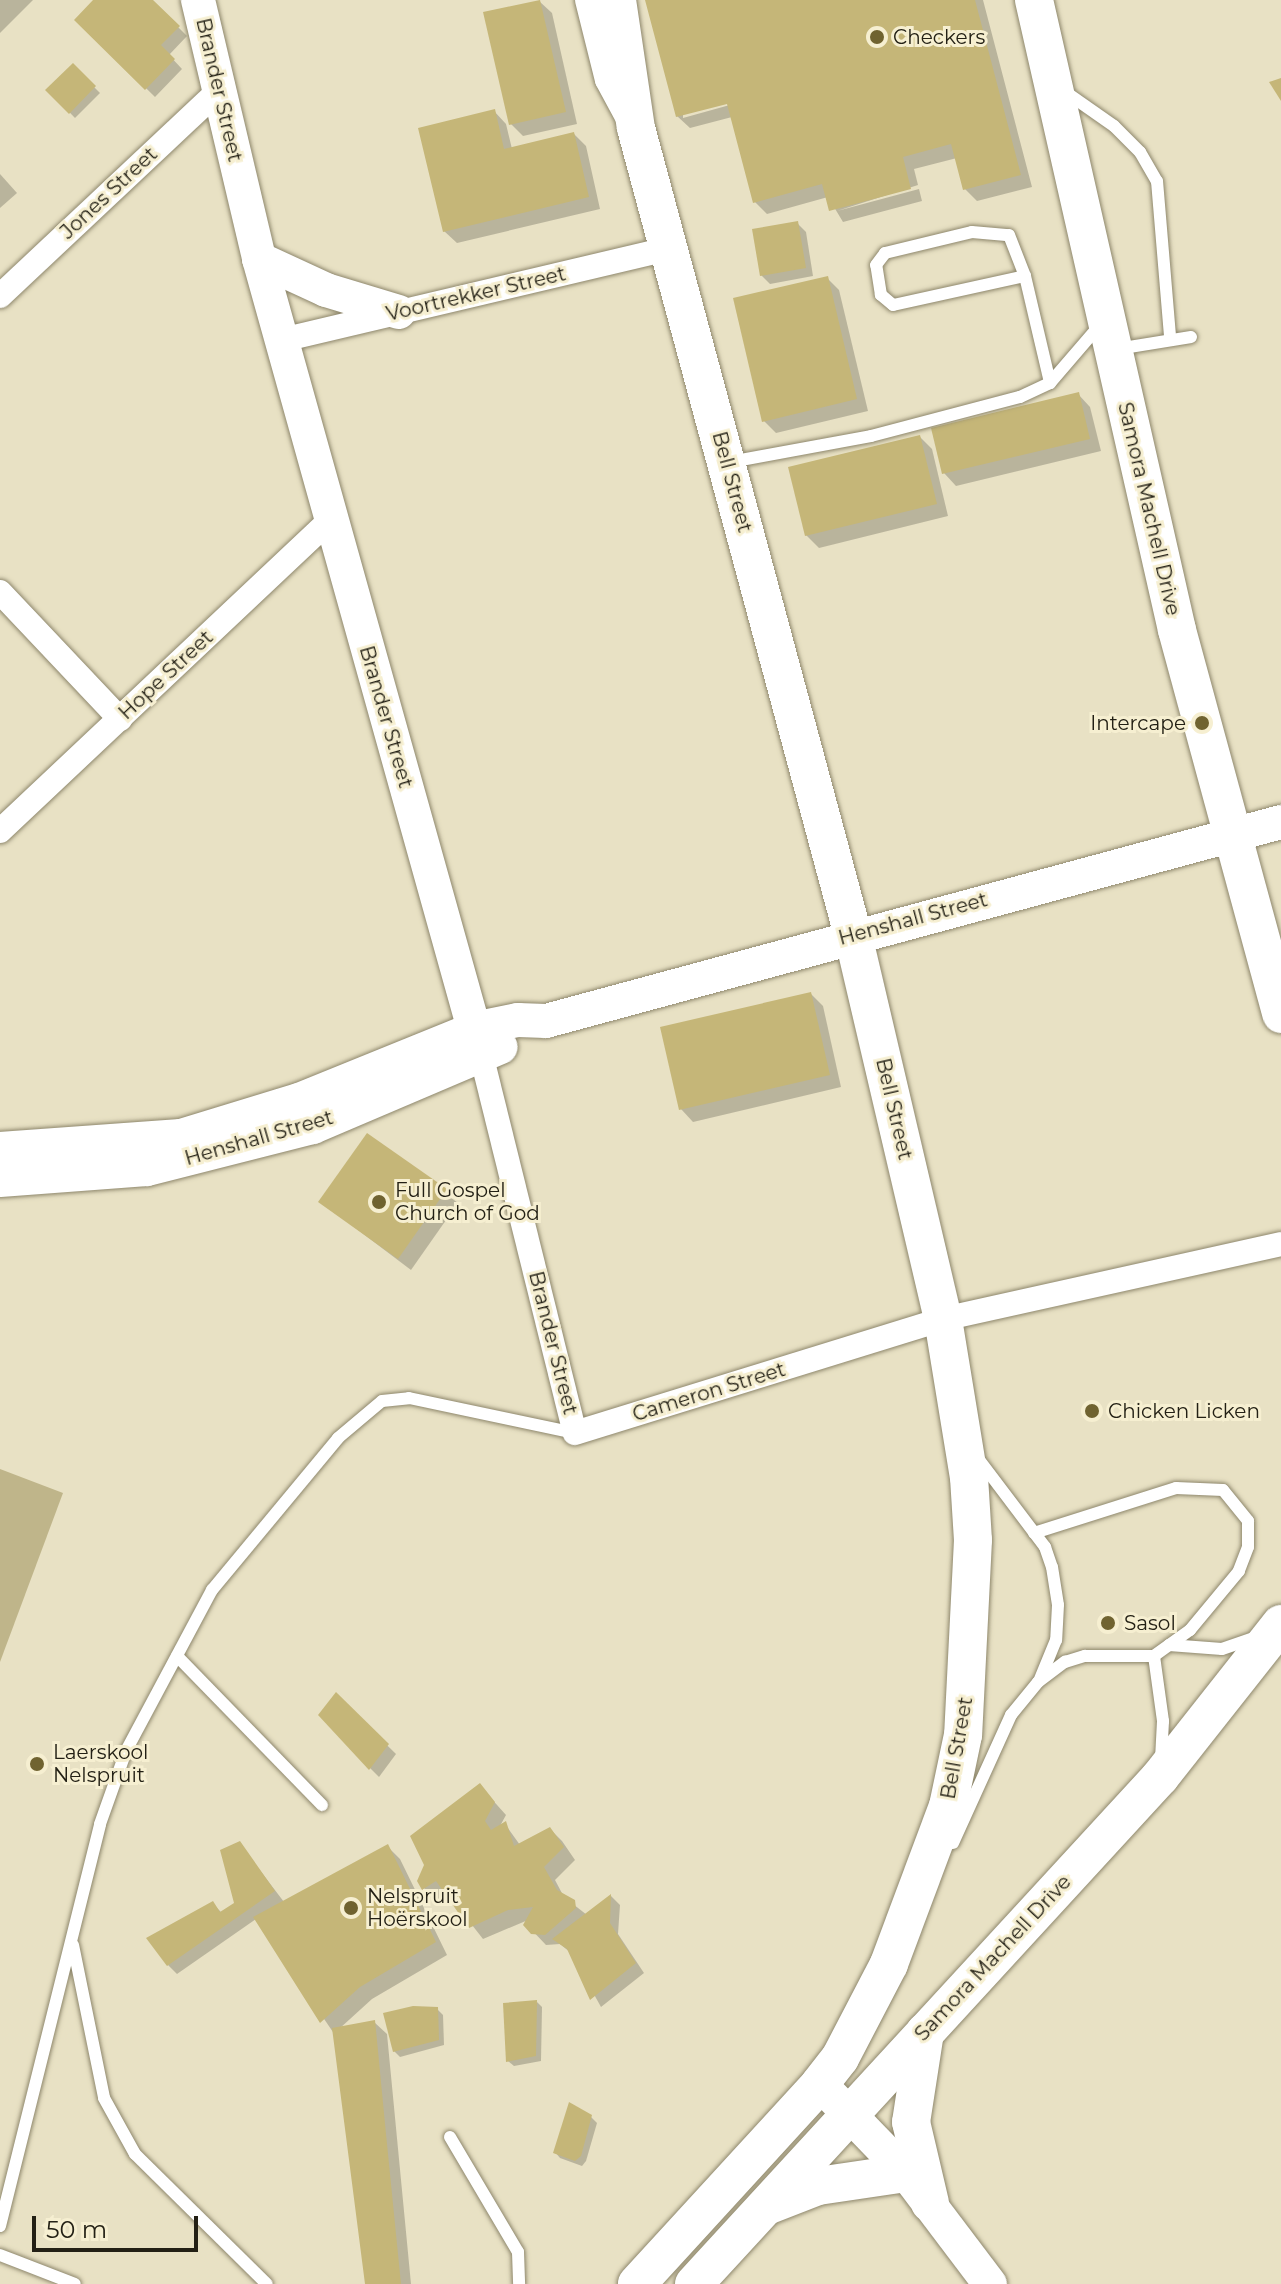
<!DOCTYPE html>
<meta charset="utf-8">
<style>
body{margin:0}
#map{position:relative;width:1281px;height:2284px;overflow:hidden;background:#e8e1c4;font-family:Montserrat,sans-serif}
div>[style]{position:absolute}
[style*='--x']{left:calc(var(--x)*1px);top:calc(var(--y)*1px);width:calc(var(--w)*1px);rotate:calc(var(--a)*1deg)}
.green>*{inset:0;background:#bfb58a}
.shadow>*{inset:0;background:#0003}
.building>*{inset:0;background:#c5b678}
.roads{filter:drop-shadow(0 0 2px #8e876c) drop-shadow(0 0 2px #8e876c)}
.lane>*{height:12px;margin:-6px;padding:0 6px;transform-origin:6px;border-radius:6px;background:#fff}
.street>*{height:24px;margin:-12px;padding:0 12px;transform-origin:12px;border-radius:12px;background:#fff}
.secondary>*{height:34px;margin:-17px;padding:0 17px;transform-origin:17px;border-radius:17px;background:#fff}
.primary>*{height:38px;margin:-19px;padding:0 19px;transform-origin:19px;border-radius:19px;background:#fff}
.dots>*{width:22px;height:22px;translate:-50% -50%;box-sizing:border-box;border:4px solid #f6efd1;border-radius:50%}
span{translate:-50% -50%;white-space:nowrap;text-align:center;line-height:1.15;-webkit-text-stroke:6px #f6efd1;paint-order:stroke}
.poi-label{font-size:20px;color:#232015}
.left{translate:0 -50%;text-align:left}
.right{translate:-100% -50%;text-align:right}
.street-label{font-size:20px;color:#232015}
.scale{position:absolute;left:32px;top:2216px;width:166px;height:36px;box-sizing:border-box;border:4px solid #232015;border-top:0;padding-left:10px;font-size:24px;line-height:28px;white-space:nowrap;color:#232015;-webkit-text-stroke:6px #f6efd1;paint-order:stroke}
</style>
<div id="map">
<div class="green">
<div style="clip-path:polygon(0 1469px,63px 1493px,0 1662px)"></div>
</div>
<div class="shadow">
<div style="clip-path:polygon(0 0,33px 0,0 33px)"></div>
<div style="clip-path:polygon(96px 0,151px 0,187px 36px,169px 55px,182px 69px,155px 97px,77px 20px)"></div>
<div style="clip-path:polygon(evenodd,647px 0,983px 0,1032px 187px,977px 201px,965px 189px,957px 158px,914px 169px,918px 185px,837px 211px,919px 189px,922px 201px,843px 222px,828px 197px,767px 214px,755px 202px,732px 117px,690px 128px,677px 116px,647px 0,736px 99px,737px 103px,683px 118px,683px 113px,736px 99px)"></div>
<div style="clip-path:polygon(539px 1px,552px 13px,577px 124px,523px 136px,511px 124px)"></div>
<div style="clip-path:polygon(73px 66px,100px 93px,75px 118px,48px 90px)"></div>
<div style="clip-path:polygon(494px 111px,506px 124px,512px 149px,574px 134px,586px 146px,600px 209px,457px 243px,444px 231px)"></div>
<div style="clip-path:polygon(0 174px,17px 193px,0 208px)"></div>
<div style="clip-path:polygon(797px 223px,806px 232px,813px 276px,770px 284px,761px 275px)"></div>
<div style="clip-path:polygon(827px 278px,839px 290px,868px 411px,776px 433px,764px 421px)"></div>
<div style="clip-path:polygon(1078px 394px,1090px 407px,1101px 451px,956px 486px,944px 473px,934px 429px)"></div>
<div style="clip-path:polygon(920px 437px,932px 449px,948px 516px,819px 548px,806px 535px)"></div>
<div style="clip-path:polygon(811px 994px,823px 1006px,841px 1087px,693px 1122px,681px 1109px)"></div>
<div style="clip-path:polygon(368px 1135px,458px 1203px,411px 1270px,321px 1202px)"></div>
<div style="clip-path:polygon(336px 1695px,396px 1754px,379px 1777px,370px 1768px)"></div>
<div style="clip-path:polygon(480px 1786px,506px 1815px,500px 1826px,505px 1824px,520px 1845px,550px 1829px,562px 1841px,575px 1860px,555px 1880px,564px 1897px,587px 1915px,611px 1896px,620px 1905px,618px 1934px,644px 1973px,601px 2007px,571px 1953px,560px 1944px,546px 1945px,526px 1924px,528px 1920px,483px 1939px,447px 1893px,436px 1901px,424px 1888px)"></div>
<div style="clip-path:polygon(240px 1844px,284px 1902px,388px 1847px,400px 1859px,447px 1955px,372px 1999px,339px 2029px,374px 2022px,387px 2034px,411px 2284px,367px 2284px,335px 2035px,256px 1919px,177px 1974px,168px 1965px,212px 1903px,222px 1913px,236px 1904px)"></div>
<div style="clip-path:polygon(537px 2002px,542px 2007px,541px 2061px,514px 2066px,508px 2061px)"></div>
<div style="clip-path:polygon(437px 2009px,443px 2015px,444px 2045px,400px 2057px,394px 2051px)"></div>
<div style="clip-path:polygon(591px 2117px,597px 2123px,586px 2161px,582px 2166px,560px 2158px,555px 2152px)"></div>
</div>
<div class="building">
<div style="clip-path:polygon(93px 0,153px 0,180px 26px,161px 45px,175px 59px,145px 90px,74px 20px)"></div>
<div style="clip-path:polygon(540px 0,566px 112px,509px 125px,483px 12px)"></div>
<div style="clip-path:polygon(645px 0,975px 0,1021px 175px,963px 190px,951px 144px,903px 157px,911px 189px,829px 211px,822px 184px,753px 203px,727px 104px,676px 117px)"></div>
<div style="clip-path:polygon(73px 63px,96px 86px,69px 114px,45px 90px)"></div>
<div style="clip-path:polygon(1281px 78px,1281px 101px,1269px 82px)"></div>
<div style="clip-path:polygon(495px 109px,504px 149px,574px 132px,589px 197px,443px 232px,418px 128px)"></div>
<div style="clip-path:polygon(798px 221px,806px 268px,760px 276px,752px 229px)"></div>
<div style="clip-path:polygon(828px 276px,857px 399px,762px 422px,733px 298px)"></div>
<div style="clip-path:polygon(1079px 392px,1090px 439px,942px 474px,931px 428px)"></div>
<div style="clip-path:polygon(920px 435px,937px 504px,805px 536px,788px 467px)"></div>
<div style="clip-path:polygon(811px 992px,830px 1075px,679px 1110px,660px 1027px)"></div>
<div style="clip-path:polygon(367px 1133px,447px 1189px,398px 1259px,318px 1202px)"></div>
<div style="clip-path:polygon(336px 1692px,389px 1744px,369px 1770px,318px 1715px)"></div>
<div style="clip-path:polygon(480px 1783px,495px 1802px,485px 1821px,491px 1830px,506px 1821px,514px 1846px,550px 1827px,564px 1847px,544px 1867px,557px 1890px,575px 1900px,576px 1908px,545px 1935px,531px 1934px,523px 1925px,533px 1907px,508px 1910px,469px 1928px,436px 1881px,422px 1890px,417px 1881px,424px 1865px,410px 1836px)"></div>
<div style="clip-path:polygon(240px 1841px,275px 1891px,167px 1966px,146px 1938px,213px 1901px,220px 1912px,234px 1903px,220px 1850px)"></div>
<div style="clip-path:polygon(388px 1844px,436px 1942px,360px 1987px,320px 2023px,253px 1917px)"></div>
<div style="clip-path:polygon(611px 1894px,610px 1923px,636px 1963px,590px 2000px,567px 1949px,552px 1939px)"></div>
<div style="clip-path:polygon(537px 2000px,536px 2056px,506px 2062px,503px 2003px)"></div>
<div style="clip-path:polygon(413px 2006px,438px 2007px,439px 2040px,393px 2052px,383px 2013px)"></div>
<div style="clip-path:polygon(375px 2020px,386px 2134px,401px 2284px,365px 2284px,332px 2028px)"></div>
<div style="clip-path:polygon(569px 2102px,592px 2115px,581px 2156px,575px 2161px,553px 2153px)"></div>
</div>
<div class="roads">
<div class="lane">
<div style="--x:1064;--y:91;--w:61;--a:35"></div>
<div style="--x:1114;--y:126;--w:37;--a:45"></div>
<div style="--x:1140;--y:152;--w:34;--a:60"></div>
<div style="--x:1157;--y:181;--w:157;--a:85.2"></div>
<div style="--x:1025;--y:276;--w:135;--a:167.6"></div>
<div style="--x:893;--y:305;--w:16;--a:-140"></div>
<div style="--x:881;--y:295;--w:30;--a:-99"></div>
<div style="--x:876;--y:265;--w:15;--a:-53"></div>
<div style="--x:885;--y:253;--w:89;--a:-13.6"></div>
<div style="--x:972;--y:232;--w:37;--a:5"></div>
<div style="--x:1009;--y:235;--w:44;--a:68.7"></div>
<div style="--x:1025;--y:276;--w:110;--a:76.8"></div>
<div style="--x:1117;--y:349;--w:75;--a:-9.2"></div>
<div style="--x:730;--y:462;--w:143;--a:-10.4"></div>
<div style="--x:871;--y:436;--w:154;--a:-14.7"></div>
<div style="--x:1020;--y:397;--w:33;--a:-25"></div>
<div style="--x:1050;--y:383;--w:75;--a:-49.3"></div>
<div style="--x:980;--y:1461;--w:108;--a:52.9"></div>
<div style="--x:1045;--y:1547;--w:21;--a:71"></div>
<div style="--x:1052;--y:1567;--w:38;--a:81"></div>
<div style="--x:1058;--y:1605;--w:35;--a:93"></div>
<div style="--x:1056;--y:1640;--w:42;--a:112.3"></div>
<div style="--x:1034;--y:1533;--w:149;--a:-17.6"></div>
<div style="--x:1176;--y:1488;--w:47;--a:2.4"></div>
<div style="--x:1223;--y:1490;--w:40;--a:51"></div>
<div style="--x:1248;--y:1521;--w:26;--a:90"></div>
<div style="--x:1248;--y:1547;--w:26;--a:111"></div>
<div style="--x:1239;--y:1571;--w:77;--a:129.7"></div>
<div style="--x:1190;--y:1630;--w:44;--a:144.2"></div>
<div style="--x:1169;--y:1645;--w:53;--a:4.3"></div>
<div style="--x:1222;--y:1649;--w:36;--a:-19"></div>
<div style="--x:177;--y:1656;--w:208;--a:45.8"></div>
<div style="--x:953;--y:1843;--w:141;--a:-65.6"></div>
<div style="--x:1011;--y:1715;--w:43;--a:-50.7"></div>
<div style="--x:1038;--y:1682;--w:34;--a:-37"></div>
<div style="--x:1065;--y:1662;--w:21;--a:-17"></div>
<div style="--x:1085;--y:1656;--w:69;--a:0"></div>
<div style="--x:1154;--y:1656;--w:66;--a:82.1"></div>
<div style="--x:1163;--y:1721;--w:37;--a:93"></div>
<div style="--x:73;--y:1945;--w:156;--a:78.5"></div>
<div style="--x:104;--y:2098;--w:64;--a:61"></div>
<div style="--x:135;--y:2154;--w:185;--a:44.6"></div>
<div style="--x:450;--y:2137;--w:134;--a:59.4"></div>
<div style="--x:518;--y:2252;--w:32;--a:88"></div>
<div style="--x:0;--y:2226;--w:414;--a:-76"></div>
<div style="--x:100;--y:1824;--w:77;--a:-70.4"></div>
<div style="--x:126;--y:1751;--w:183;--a:-61.9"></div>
<div style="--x:212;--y:1590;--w:197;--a:-50.3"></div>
<div style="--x:338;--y:1438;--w:57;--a:-40.1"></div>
<div style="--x:382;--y:1401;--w:27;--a:-6"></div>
<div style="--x:409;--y:1398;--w:170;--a:11.9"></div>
<div style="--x:0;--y:2255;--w:80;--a:21.1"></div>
</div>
<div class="street">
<div style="--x:587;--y:0;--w:82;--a:76"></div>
<div style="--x:607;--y:80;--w:42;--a:61.6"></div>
<div style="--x:0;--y:296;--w:299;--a:-43.2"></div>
<div style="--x:282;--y:340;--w:399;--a:-13.3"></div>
<div style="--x:0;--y:592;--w:175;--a:46.6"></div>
<div style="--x:0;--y:831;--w:455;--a:-43.3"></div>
<div style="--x:481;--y:1054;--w:390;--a:76.1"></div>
<div style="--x:575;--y:1433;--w:385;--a:-17.2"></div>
<div style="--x:943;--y:1319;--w:346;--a:-12.5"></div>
</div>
<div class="secondary">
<div style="--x:198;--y:0;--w:266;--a:76.7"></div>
<div style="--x:259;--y:259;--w:825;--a:74.4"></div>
<div style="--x:259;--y:259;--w:74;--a:24.8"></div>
<div style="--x:326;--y:290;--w:76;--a:16.8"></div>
<div style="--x:0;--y:1149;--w:181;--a:-4.1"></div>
<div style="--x:181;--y:1136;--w:123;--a:-17"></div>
<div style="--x:299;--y:1100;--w:189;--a:-22.1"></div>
<div style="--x:474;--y:1029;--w:45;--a:-11.6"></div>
<div style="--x:518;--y:1020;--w:28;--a:2"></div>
<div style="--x:546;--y:1021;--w:761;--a:-15.15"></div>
<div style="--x:0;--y:1180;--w:147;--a:-4.3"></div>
<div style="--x:147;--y:1169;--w:171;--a:-14.2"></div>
<div style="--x:313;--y:1127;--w:204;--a:-23.1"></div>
<div style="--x:820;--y:2084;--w:124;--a:46"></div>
<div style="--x:906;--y:2173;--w:139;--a:52.9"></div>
</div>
<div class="primary">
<div style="--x:617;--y:0;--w:129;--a:81.6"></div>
<div style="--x:636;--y:128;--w:836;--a:74.95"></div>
<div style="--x:853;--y:935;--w:394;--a:76.8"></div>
<div style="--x:943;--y:1319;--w:160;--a:80.7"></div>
<div style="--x:969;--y:1477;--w:63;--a:86.4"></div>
<div style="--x:973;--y:1540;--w:195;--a:92.9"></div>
<div style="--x:963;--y:1735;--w:73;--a:101.9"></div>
<div style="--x:948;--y:1806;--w:169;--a:110.5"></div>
<div style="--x:889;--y:1964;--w:106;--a:117.5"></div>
<div style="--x:840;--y:2058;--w:33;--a:128"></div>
<div style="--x:820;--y:2084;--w:271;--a:132.5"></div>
<div style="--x:1034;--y:0;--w:646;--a:77.21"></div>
<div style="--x:1177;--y:630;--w:398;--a:74.8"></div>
<div style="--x:925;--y:2032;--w:91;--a:98.8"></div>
<div style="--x:911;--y:2122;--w:83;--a:76.8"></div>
<div style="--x:769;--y:2205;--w:53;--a:-21.2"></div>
<div style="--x:818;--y:2186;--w:89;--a:-8.4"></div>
<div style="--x:694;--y:2284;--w:689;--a:-47.41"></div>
<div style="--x:1160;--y:1777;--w:195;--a:-51.7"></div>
</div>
</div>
<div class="dots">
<div style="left:877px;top:37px;background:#706330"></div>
<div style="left:1202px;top:723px;background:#706330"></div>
<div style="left:379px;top:1202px;background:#706330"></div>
<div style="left:1092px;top:1411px;background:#706330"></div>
<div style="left:1108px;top:1623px;background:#706330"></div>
<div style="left:37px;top:1764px;background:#706330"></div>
<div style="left:351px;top:1908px;background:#706330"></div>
</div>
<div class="poi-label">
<span class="left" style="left:893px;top:37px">Checkers</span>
<span class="right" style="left:1186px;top:723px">Intercape</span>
<span class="left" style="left:395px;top:1202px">Full Gospel<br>Church of God</span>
<span class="left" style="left:1108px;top:1411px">Chicken Licken</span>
<span class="left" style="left:1124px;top:1623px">Sasol</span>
<span class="left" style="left:53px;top:1764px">Laerskool<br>Nelspruit</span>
<span class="left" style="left:367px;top:1908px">Nelspruit<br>Hoërskool</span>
</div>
<div class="street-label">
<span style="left:219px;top:90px;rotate:77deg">Brander Street</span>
<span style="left:109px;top:193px;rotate:-43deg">Jones Street</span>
<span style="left:476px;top:294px;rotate:-13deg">Voortrekker Street</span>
<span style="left:732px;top:482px;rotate:75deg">Bell Street</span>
<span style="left:1149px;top:509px;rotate:77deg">Samora Machell Drive</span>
<span style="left:166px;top:675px;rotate:-43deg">Hope Street</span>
<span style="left:386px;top:717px;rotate:74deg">Brander Street</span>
<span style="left:913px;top:919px;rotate:-15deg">Henshall Street</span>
<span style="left:894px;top:1109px;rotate:77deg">Bell Street</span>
<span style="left:259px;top:1138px;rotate:-16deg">Henshall Street</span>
<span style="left:553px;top:1343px;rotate:76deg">Brander Street</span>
<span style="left:709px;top:1392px;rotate:-17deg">Cameron Street</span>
<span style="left:957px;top:1748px;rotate:-80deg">Bell Street</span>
<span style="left:993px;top:1958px;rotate:-47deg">Samora Machell Drive</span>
</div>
<div class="scale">50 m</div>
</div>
